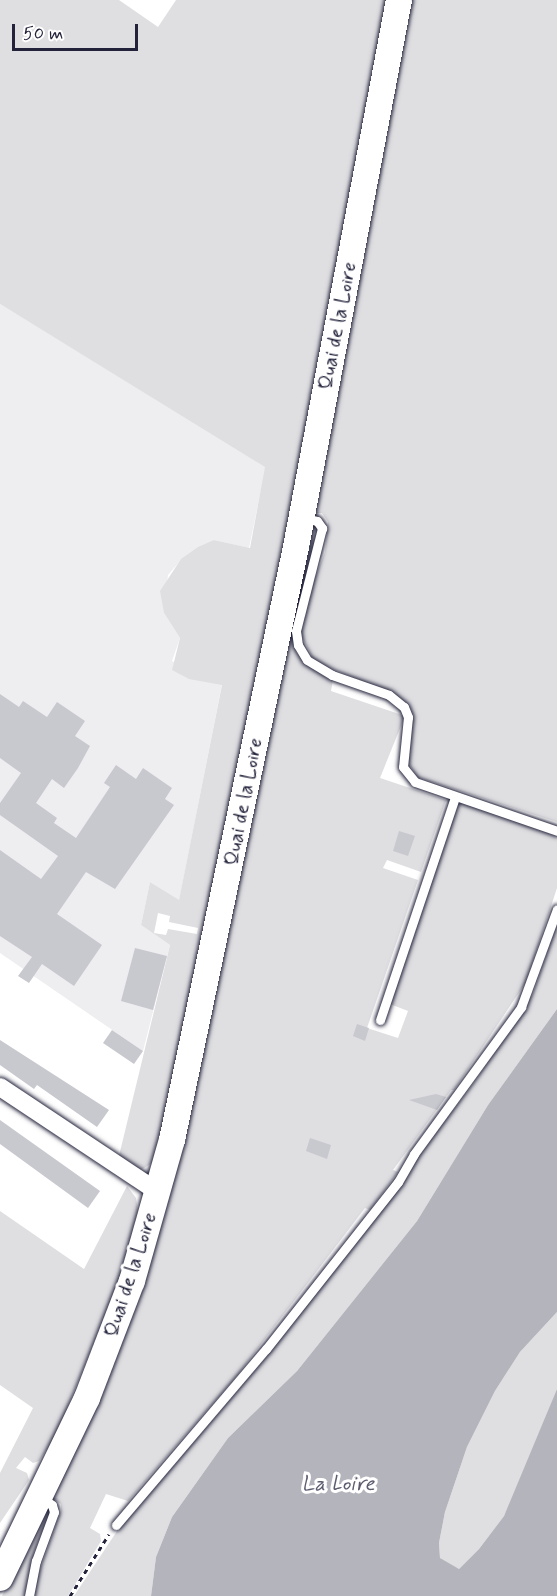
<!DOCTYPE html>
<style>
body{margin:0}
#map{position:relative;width:557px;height:1596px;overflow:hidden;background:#fff;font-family:Mynerve,sans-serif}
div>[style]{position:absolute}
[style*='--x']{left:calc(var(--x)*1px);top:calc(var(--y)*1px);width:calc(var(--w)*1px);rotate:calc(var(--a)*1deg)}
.built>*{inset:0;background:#eeeef1}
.green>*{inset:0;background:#dfdfe2}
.water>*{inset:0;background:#b4b4bc}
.building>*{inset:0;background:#c8c8cf}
.path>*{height:3px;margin-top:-1.5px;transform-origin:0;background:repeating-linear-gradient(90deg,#22223b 0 4.5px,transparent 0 9px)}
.roads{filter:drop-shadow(0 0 2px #22223b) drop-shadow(0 0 2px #22223b)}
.service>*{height:9px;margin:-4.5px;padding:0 4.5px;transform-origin:4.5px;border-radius:4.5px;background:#fff}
.minor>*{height:18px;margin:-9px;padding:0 9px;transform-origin:9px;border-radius:9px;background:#fff}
.secondary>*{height:26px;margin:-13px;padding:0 13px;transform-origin:13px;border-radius:13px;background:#fff}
span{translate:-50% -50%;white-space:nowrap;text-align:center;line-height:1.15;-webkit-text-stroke:6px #fff;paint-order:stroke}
.street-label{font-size:20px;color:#22223b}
.water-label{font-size:21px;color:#5c5c6f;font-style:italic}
.scale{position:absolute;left:12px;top:24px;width:126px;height:27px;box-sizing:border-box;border:3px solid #22223b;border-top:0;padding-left:8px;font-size:18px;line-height:21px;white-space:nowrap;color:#22223b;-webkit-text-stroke:4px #fff;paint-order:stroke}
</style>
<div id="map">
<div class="built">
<div style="clip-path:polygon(0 304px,266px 466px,249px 548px,214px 540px,181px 560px,168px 575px,164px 613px,180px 638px,172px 661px,209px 682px,222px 684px,179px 901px,150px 882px,141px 925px,170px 945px,143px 1051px,0 953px)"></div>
</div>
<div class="green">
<div style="clip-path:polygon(evenodd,0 0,119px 0,158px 27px,176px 0,386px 0,233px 811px,154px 1162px,139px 1171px,118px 1160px,170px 945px,141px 925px,150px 882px,179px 900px,222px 685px,189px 679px,172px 670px,180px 638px,164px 613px,160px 591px,181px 559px,198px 547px,214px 540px,250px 548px,265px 467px,0 304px,0 0,158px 913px,170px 916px,169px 922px,198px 928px,197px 934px,168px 929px,166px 935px,154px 933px,158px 913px)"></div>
<div style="clip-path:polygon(408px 0,557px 0,557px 822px,417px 777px,406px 758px,404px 702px,393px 693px,315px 662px,300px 633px,305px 604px,325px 552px,328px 522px,322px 513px,314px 513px)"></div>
<div style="clip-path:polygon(311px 524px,314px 543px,292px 637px,296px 652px,311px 668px,333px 679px,331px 691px,405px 716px,380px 778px,446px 800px,421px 872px,387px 860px,383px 868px,418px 880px,367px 1028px,398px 1038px,408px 1011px,390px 1004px,457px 801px,557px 836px,557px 888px,526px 982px,454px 1090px,451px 1090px,393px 1170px,398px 1172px,370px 1210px,365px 1208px,239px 1373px,128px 1501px,106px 1494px,90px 1528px,100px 1534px,101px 1541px,68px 1596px,31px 1596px,61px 1510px,61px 1504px,51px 1497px,95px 1407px)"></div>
<div style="clip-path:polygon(557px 924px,557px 1009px,488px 1105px,417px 1221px,297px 1371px,228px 1438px,172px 1517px,156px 1557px,151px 1596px,74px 1596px,123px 1522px,403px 1184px,422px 1151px,474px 1083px,533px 994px)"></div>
<div style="clip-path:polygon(127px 1186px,136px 1198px,139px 1217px,123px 1271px,56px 1435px,39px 1461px,33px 1463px,25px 1457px,16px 1468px,27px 1473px,29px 1480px,0 1523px,0 1473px,33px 1408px,0 1385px,0 1211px,84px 1269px)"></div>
<div style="clip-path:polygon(557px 1312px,557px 1389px,522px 1478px,504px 1516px,479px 1549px,459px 1569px,445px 1564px,440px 1558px,439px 1543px,445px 1512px,467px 1447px,495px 1391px,520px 1352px)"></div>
<div style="clip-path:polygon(46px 1507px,49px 1514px,34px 1552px,26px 1596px,2px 1596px)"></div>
</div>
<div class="water">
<div style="clip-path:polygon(557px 1009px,557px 1312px,520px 1352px,495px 1391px,467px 1447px,445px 1512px,439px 1543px,440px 1558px,459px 1569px,479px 1549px,504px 1516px,557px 1389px,557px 1596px,151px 1596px,156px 1557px,172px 1517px,228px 1438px,297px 1371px,417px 1221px,488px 1105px)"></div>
</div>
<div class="building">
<div style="clip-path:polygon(0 694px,19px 707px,23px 701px,47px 717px,57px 702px,85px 721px,75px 736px,90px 746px,78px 768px,64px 788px,52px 779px,36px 803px,57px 818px,54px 823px,76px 838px,110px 787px,104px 783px,116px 765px,136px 779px,143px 768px,172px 788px,165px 799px,174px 805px,115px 889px,86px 872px,57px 914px,102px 945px,74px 986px,42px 964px,29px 983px,18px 976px,32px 957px,0 936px,0 850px,41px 879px,58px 856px,0 815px,0 803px,21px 773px,0 758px)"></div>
<div style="clip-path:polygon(399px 831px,415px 836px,408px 856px,393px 851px)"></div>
<div style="clip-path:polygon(135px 948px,167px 956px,153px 1010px,121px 1001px)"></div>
<div style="clip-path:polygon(357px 1024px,369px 1028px,365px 1041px,353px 1036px)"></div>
<div style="clip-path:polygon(112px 1030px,143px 1051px,134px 1064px,103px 1043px)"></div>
<div style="clip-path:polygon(0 1040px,109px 1110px,97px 1127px,37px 1085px,34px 1089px,0 1065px)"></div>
<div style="clip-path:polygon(436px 1094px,446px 1097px,437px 1110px,409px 1100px)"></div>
<div style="clip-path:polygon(0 1120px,100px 1191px,88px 1208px,0 1144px)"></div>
<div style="clip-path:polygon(310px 1138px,331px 1145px,327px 1159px,306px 1151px)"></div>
</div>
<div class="path">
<div style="--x:70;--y:1596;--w:73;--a:-57.8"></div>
</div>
<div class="roads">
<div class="service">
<div style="--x:304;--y:518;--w:13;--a:13"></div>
<div style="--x:317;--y:521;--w:9;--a:54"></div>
<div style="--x:322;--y:528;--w:106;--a:104.2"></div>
<div style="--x:296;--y:631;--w:14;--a:82"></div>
<div style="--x:298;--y:645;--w:17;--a:59"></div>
<div style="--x:307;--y:660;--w:29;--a:31"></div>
<div style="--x:332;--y:675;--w:60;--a:19.3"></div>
<div style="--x:389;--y:695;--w:19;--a:39"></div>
<div style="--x:404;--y:707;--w:11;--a:68"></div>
<div style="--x:408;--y:717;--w:50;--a:95.7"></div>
<div style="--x:403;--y:767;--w:19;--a:51"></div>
<div style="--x:415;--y:782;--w:150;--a:19"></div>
<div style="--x:380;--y:1020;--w:235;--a:-71.4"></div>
<div style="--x:116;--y:1525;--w:231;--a:-49.6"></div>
<div style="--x:266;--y:1349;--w:213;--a:-51.7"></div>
<div style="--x:398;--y:1182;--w:32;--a:-60"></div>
<div style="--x:414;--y:1154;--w:182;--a:-53.9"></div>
<div style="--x:521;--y:1007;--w:104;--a:-69.8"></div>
<div style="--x:29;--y:1596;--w:36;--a:-79"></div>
<div style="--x:36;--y:1561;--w:52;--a:-69.8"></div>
<div style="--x:54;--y:1512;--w:7;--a:-106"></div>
<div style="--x:52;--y:1505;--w:14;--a:-144"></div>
</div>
<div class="minor">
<div style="--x:0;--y:1087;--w:190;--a:33.6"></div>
</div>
<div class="secondary">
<div style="--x:0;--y:1578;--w:200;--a:-64.2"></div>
<div style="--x:87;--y:1398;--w:125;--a:-69"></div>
<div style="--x:132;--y:1281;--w:147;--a:-74.2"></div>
<div style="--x:172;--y:1140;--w:606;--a:-78.19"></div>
<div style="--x:296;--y:547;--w:557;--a:-79.34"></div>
</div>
</div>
<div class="street-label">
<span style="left:338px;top:326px;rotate:-79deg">Quai de la Loire</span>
<span style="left:244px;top:802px;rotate:-79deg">Quai de la Loire</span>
<span style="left:131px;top:1275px;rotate:-72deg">Quai de la Loire</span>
</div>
<div class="water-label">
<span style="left:338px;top:1484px">La Loire</span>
</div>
<div class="scale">50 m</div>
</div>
